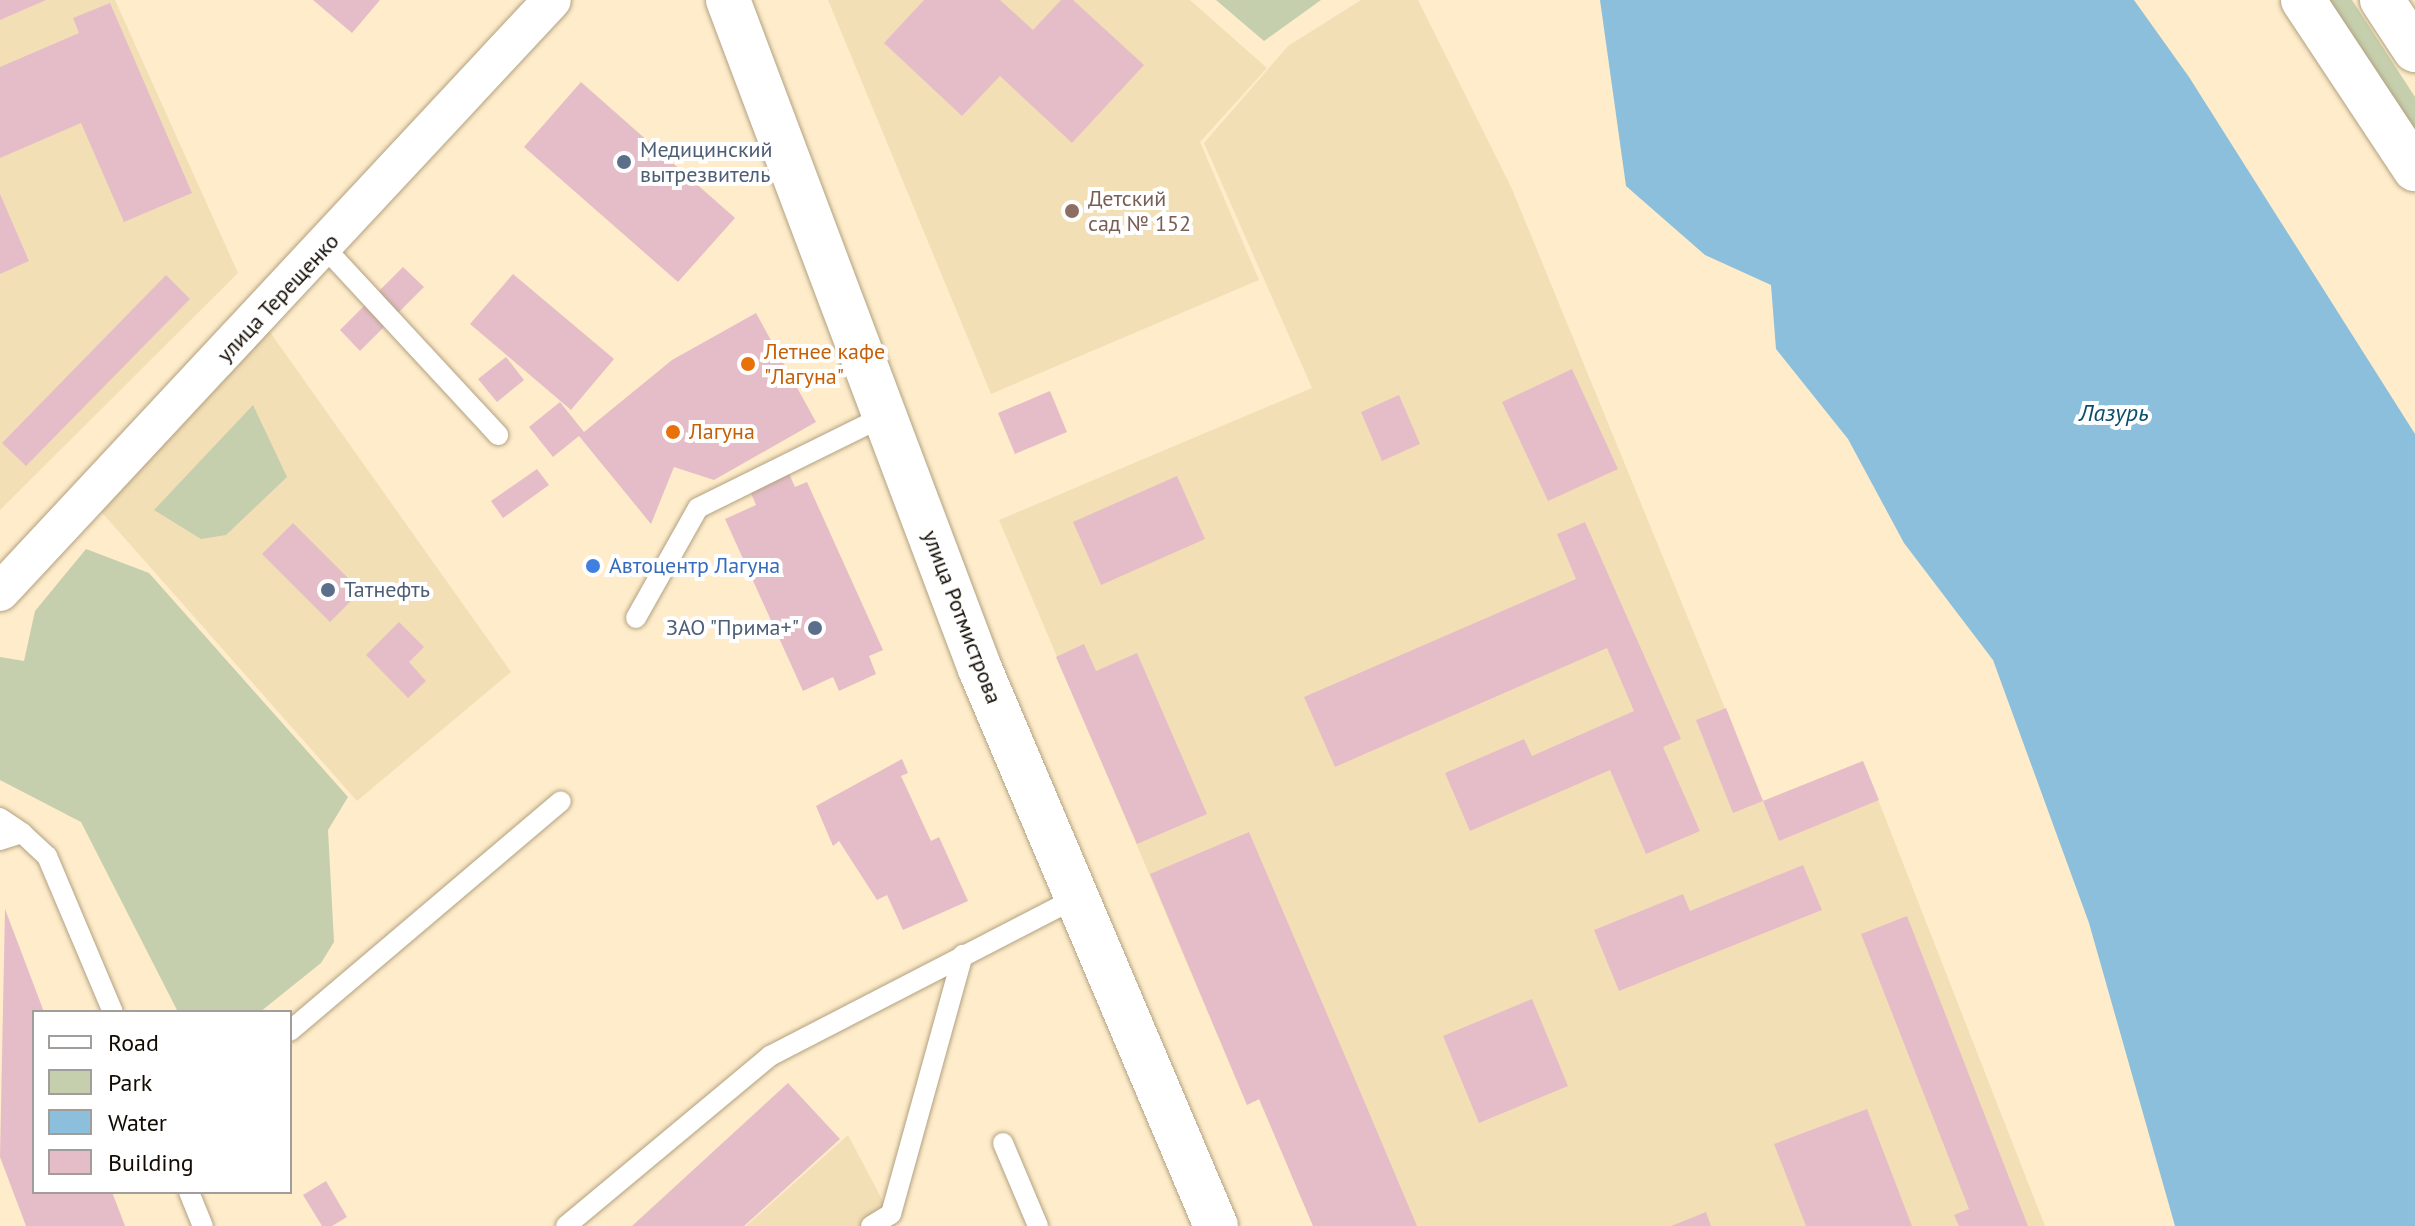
<!DOCTYPE html>
<meta charset="utf-8">
<style>
body{margin:0}
#map{position:relative;width:2415px;height:1226px;overflow:hidden;background:#feecca;font-family:"PT Sans",sans-serif}
div>[style]{position:absolute}
[style*='--x']{left:calc(var(--x)*1px);top:calc(var(--y)*1px);width:calc(var(--w)*1px);rotate:calc(var(--a)*1deg)}
.built>*{inset:0;background:#f3dfb6}
.green>*{inset:0;background:#c5cfad}
.water>*{inset:0;background:#8cbfdc}
.building>*{inset:0;background:#e5bdc8}
.roads{filter:drop-shadow(0 0 2px #b2a181) drop-shadow(0 0 2px #b2a181)}
.lane>*{height:20px;margin:-10px;padding:0 10px;transform-origin:10px;border-radius:10px;background:#fff}
.street>*{height:38px;margin:-19px;padding:0 19px;transform-origin:19px;border-radius:19px;background:#fff}
.secondary>*{height:44px;margin:-22px;padding:0 22px;transform-origin:22px;border-radius:22px;background:#fff}
.dots>*{width:22px;height:22px;translate:-50% -50%;box-sizing:border-box;border:4px solid #fff;border-radius:50%}
span{translate:-50% -50%;white-space:nowrap;text-align:center;line-height:1.15;-webkit-text-stroke:8px #fff;paint-order:stroke}
.service-label{font-size:22px;color:#4e5e75}
.left{translate:0 -50%;text-align:left}
.right{translate:-100% -50%;text-align:right}
.education-label{font-size:22px;color:#785e54}
.street-label{font-size:22px;color:#110b02}
.food-label{font-size:22px;color:#c56008}
.shop-label{font-size:22px;color:#366cbe}
.water-label{font-size:24px;color:#0a4e6b;font-style:italic}
.legend{position:absolute;left:32px;top:1010px;width:260px;height:184px;box-sizing:border-box;background:#fff;border:2px solid #a09d9a;margin:0;padding:10px 14px;list-style:none;font-size:24px;color:#110b02}
.legend li{display:flex;align-items:center;gap:16px;height:40px}
.legend b{width:40px;border:2px solid #a09d9a}
</style>
<div id="map">
<div class="built">
<div style="clip-path:polygon(0 0,115px 0,238px 273px,0 510px)"></div>
<div style="clip-path:polygon(828px 0,1190px 0,1267px 68px,1200px 142px,1259px 280px,991px 394px)"></div>
<div style="clip-path:polygon(1361px 0,1418px 0,1512px 189px,1763px 801px,1863px 761px,2045px 1226px,1313px 1226px,1260px 1099px,1247px 1105px,999px 520px,1312px 388px,1204px 143px,1288px 46px)"></div>
<div style="clip-path:polygon(260px 318px,511px 672px,357px 801px,89px 498px)"></div>
<div style="clip-path:polygon(848px 1135px,896px 1226px,746px 1226px)"></div>
</div>
<div class="green">
<div style="clip-path:polygon(1216px 0,1321px 0,1264px 41px)"></div>
<div style="clip-path:polygon(2322px 0,2352px 0,2415px 97px,2415px 142px)"></div>
<div style="clip-path:polygon(253px 405px,287px 477px,226px 535px,201px 539px,154px 510px)"></div>
<div style="clip-path:polygon(86px 549px,149px 573px,348px 797px,328px 830px,334px 942px,321px 963px,260px 1012px,178px 1012px,81px 822px,0 780px,0 657px,24px 661px,35px 611px)"></div>
</div>
<div class="water">
<div style="clip-path:polygon(1600px 0,2134px 0,2189px 77px,2415px 434px,2415px 1226px,2175px 1226px,2089px 923px,1993px 660px,1904px 543px,1848px 439px,1776px 349px,1771px 285px,1705px 255px,1626px 186px)"></div>
</div>
<div class="building">
<div style="clip-path:polygon(0 0,46px 0,0 20px)"></div>
<div style="clip-path:polygon(313px 0,380px 0,352px 33px)"></div>
<div style="clip-path:polygon(924px 0,1000px 0,1033px 30px,1061px 0,1073px 0,1144px 65px,1072px 143px,1000px 76px,962px 116px,884px 43px)"></div>
<div style="clip-path:polygon(110px 3px,192px 193px,124px 222px,81px 123px,0 158px,0 67px,79px 33px,73px 18px)"></div>
<div style="clip-path:polygon(581px 82px,735px 218px,678px 282px,524px 147px)"></div>
<div style="clip-path:polygon(0 194px,29px 261px,0 274px)"></div>
<div style="clip-path:polygon(403px 267px,424px 287px,360px 351px,340px 330px)"></div>
<div style="clip-path:polygon(513px 274px,614px 359px,571px 410px,470px 324px)"></div>
<div style="clip-path:polygon(166px 275px,190px 299px,26px 466px,2px 443px)"></div>
<div style="clip-path:polygon(756px 313px,816px 422px,714px 480px,674px 467px,651px 524px,579px 436px,553px 457px,529px 427px,560px 402px,584px 432px,672px 360px)"></div>
<div style="clip-path:polygon(506px 357px,524px 380px,497px 402px,478px 379px)"></div>
<div style="clip-path:polygon(1572px 369px,1618px 469px,1548px 501px,1502px 402px)"></div>
<div style="clip-path:polygon(1050px 391px,1067px 432px,1015px 454px,998px 413px)"></div>
<div style="clip-path:polygon(1399px 395px,1420px 444px,1382px 461px,1361px 412px)"></div>
<div style="clip-path:polygon(537px 469px,549px 485px,503px 518px,491px 501px)"></div>
<div style="clip-path:polygon(787px 469px,795px 487px,807px 482px,883px 650px,869px 656px,876px 674px,839px 691px,833px 677px,803px 691px,725px 519px,756px 505px,748px 486px)"></div>
<div style="clip-path:polygon(1177px 476px,1205px 539px,1101px 585px,1073px 522px)"></div>
<div style="clip-path:polygon(1585px 522px,1681px 739px,1663px 747px,1700px 831px,1646px 854px,1610px 770px,1470px 831px,1445px 773px,1524px 739px,1532px 756px,1634px 711px,1607px 648px,1335px 767px,1304px 697px,1576px 579px,1557px 534px)"></div>
<div style="clip-path:polygon(293px 523px,361px 591px,330px 622px,262px 554px)"></div>
<div style="clip-path:polygon(399px 622px,424px 647px,409px 662px,426px 681px,408px 698px,366px 655px)"></div>
<div style="clip-path:polygon(1084px 644px,1096px 671px,1137px 653px,1207px 814px,1137px 844px,1056px 657px)"></div>
<div style="clip-path:polygon(1726px 708px,1763px 801px,1733px 813px,1696px 720px)"></div>
<div style="clip-path:polygon(902px 759px,908px 773px,901px 776px,931px 841px,939px 837px,968px 901px,903px 930px,887px 895px,877px 900px,839px 841px,833px 846px,816px 806px)"></div>
<div style="clip-path:polygon(1863px 761px,1879px 800px,1779px 841px,1763px 801px)"></div>
<div style="clip-path:polygon(1249px 832px,1351px 1070px,1417px 1226px,1313px 1226px,1259px 1099px,1247px 1105px,1150px 874px)"></div>
<div style="clip-path:polygon(1803px 865px,1822px 910px,1619px 991px,1594px 930px,1683px 894px,1690px 911px)"></div>
<div style="clip-path:polygon(5px 909px,44px 1012px,34px 1012px,34px 1192px,112px 1192px,125px 1226px,26px 1226px,0 1157px)"></div>
<div style="clip-path:polygon(1907px 916px,2028px 1226px,1959px 1226px,1954px 1215px,1969px 1209px,1861px 934px)"></div>
<div style="clip-path:polygon(1532px 999px,1568px 1086px,1479px 1123px,1443px 1036px)"></div>
<div style="clip-path:polygon(788px 1083px,840px 1139px,744px 1226px,632px 1226px)"></div>
<div style="clip-path:polygon(1867px 1109px,1912px 1226px,1806px 1226px,1774px 1144px)"></div>
<div style="clip-path:polygon(326px 1181px,347px 1217px,332px 1226px,322px 1226px,303px 1195px)"></div>
<div style="clip-path:polygon(1706px 1212px,1711px 1226px,1671px 1226px)"></div>
</div>
<div class="roads">
<div class="lane">
<div style="--x:325;--y:248;--w:255;--a:47.2"></div>
<div style="--x:636;--y:618;--w:126;--a:-60.6"></div>
<div style="--x:698;--y:508;--w:210;--a:-26.3"></div>
<div style="--x:0;--y:818;--w:27;--a:34"></div>
<div style="--x:0;--y:840;--w:23;--a:-18"></div>
<div style="--x:22;--y:833;--w:34;--a:43"></div>
<div style="--x:47;--y:856;--w:169;--a:67.1"></div>
<div style="--x:290;--y:1031;--w:355;--a:-40.3"></div>
<div style="--x:1003;--y:1143;--w:90;--a:67.1"></div>
<div style="--x:189;--y:1192;--w:37;--a:68"></div>
<div style="--x:566;--y:1226;--w:266;--a:-39.8"></div>
<div style="--x:770;--y:1056;--w:340;--a:-27.3"></div>
<div style="--x:871;--y:1226;--w:23;--a:-31"></div>
<div style="--x:891;--y:1214;--w:269;--a:-74.5"></div>
</div>
<div class="street">
<div style="--x:0;--y:592;--w:809;--a:-47"></div>
</div>
<div class="secondary">
<div style="--x:728;--y:0;--w:715;--a:69.36"></div>
<div style="--x:980;--y:669;--w:605;--a:67.04"></div>
<div style="--x:2303;--y:0;--w:203;--a:56.5"></div>
<div style="--x:2382;--y:0;--w:60;--a:56.6"></div>
</div>
</div>
<div class="dots">
<div style="left:624px;top:162px;background:#5c6f8a"></div>
<div style="left:1072px;top:211px;background:#8d6e63"></div>
<div style="left:748px;top:364px;background:#e8710a"></div>
<div style="left:673px;top:432px;background:#e8710a"></div>
<div style="left:593px;top:566px;background:#3f7fe0"></div>
<div style="left:328px;top:590px;background:#5c6f8a"></div>
<div style="left:815px;top:628px;background:#5c6f8a"></div>
</div>
<div class="service-label">
<span class="left" style="left:640px;top:162px">Медицинский<br>вытрезвитель</span>
<span class="left" style="left:344px;top:590px">Татнефть</span>
<span class="right" style="left:799px;top:628px">ЗАО "Прима+"</span>
</div>
<div class="education-label">
<span class="left" style="left:1088px;top:211px">Детский<br>сад № 152</span>
</div>
<div class="street-label">
<span style="left:278px;top:298px;rotate:-47deg">улица Терещенко</span>
<span style="left:962px;top:617px;rotate:69deg">улица Ротмистрова</span>
</div>
<div class="food-label">
<span class="left" style="left:764px;top:364px">Летнее кафе<br>"Лагуна"</span>
<span class="left" style="left:689px;top:432px">Лагуна</span>
</div>
<div class="shop-label">
<span class="left" style="left:609px;top:566px">Автоцентр Лагуна</span>
</div>
<div class="water-label">
<span style="left:2114px;top:413px">Лазурь</span>
</div>
<ul class="legend">
<li><b style="height:10px;background:#fff"></b>Road</li>
<li><b style="height:22px;background:#c5cfad"></b>Park</li>
<li><b style="height:22px;background:#8cbfdc"></b>Water</li>
<li><b style="height:22px;background:#e5bdc8"></b>Building</li>
</ul>
</div>
